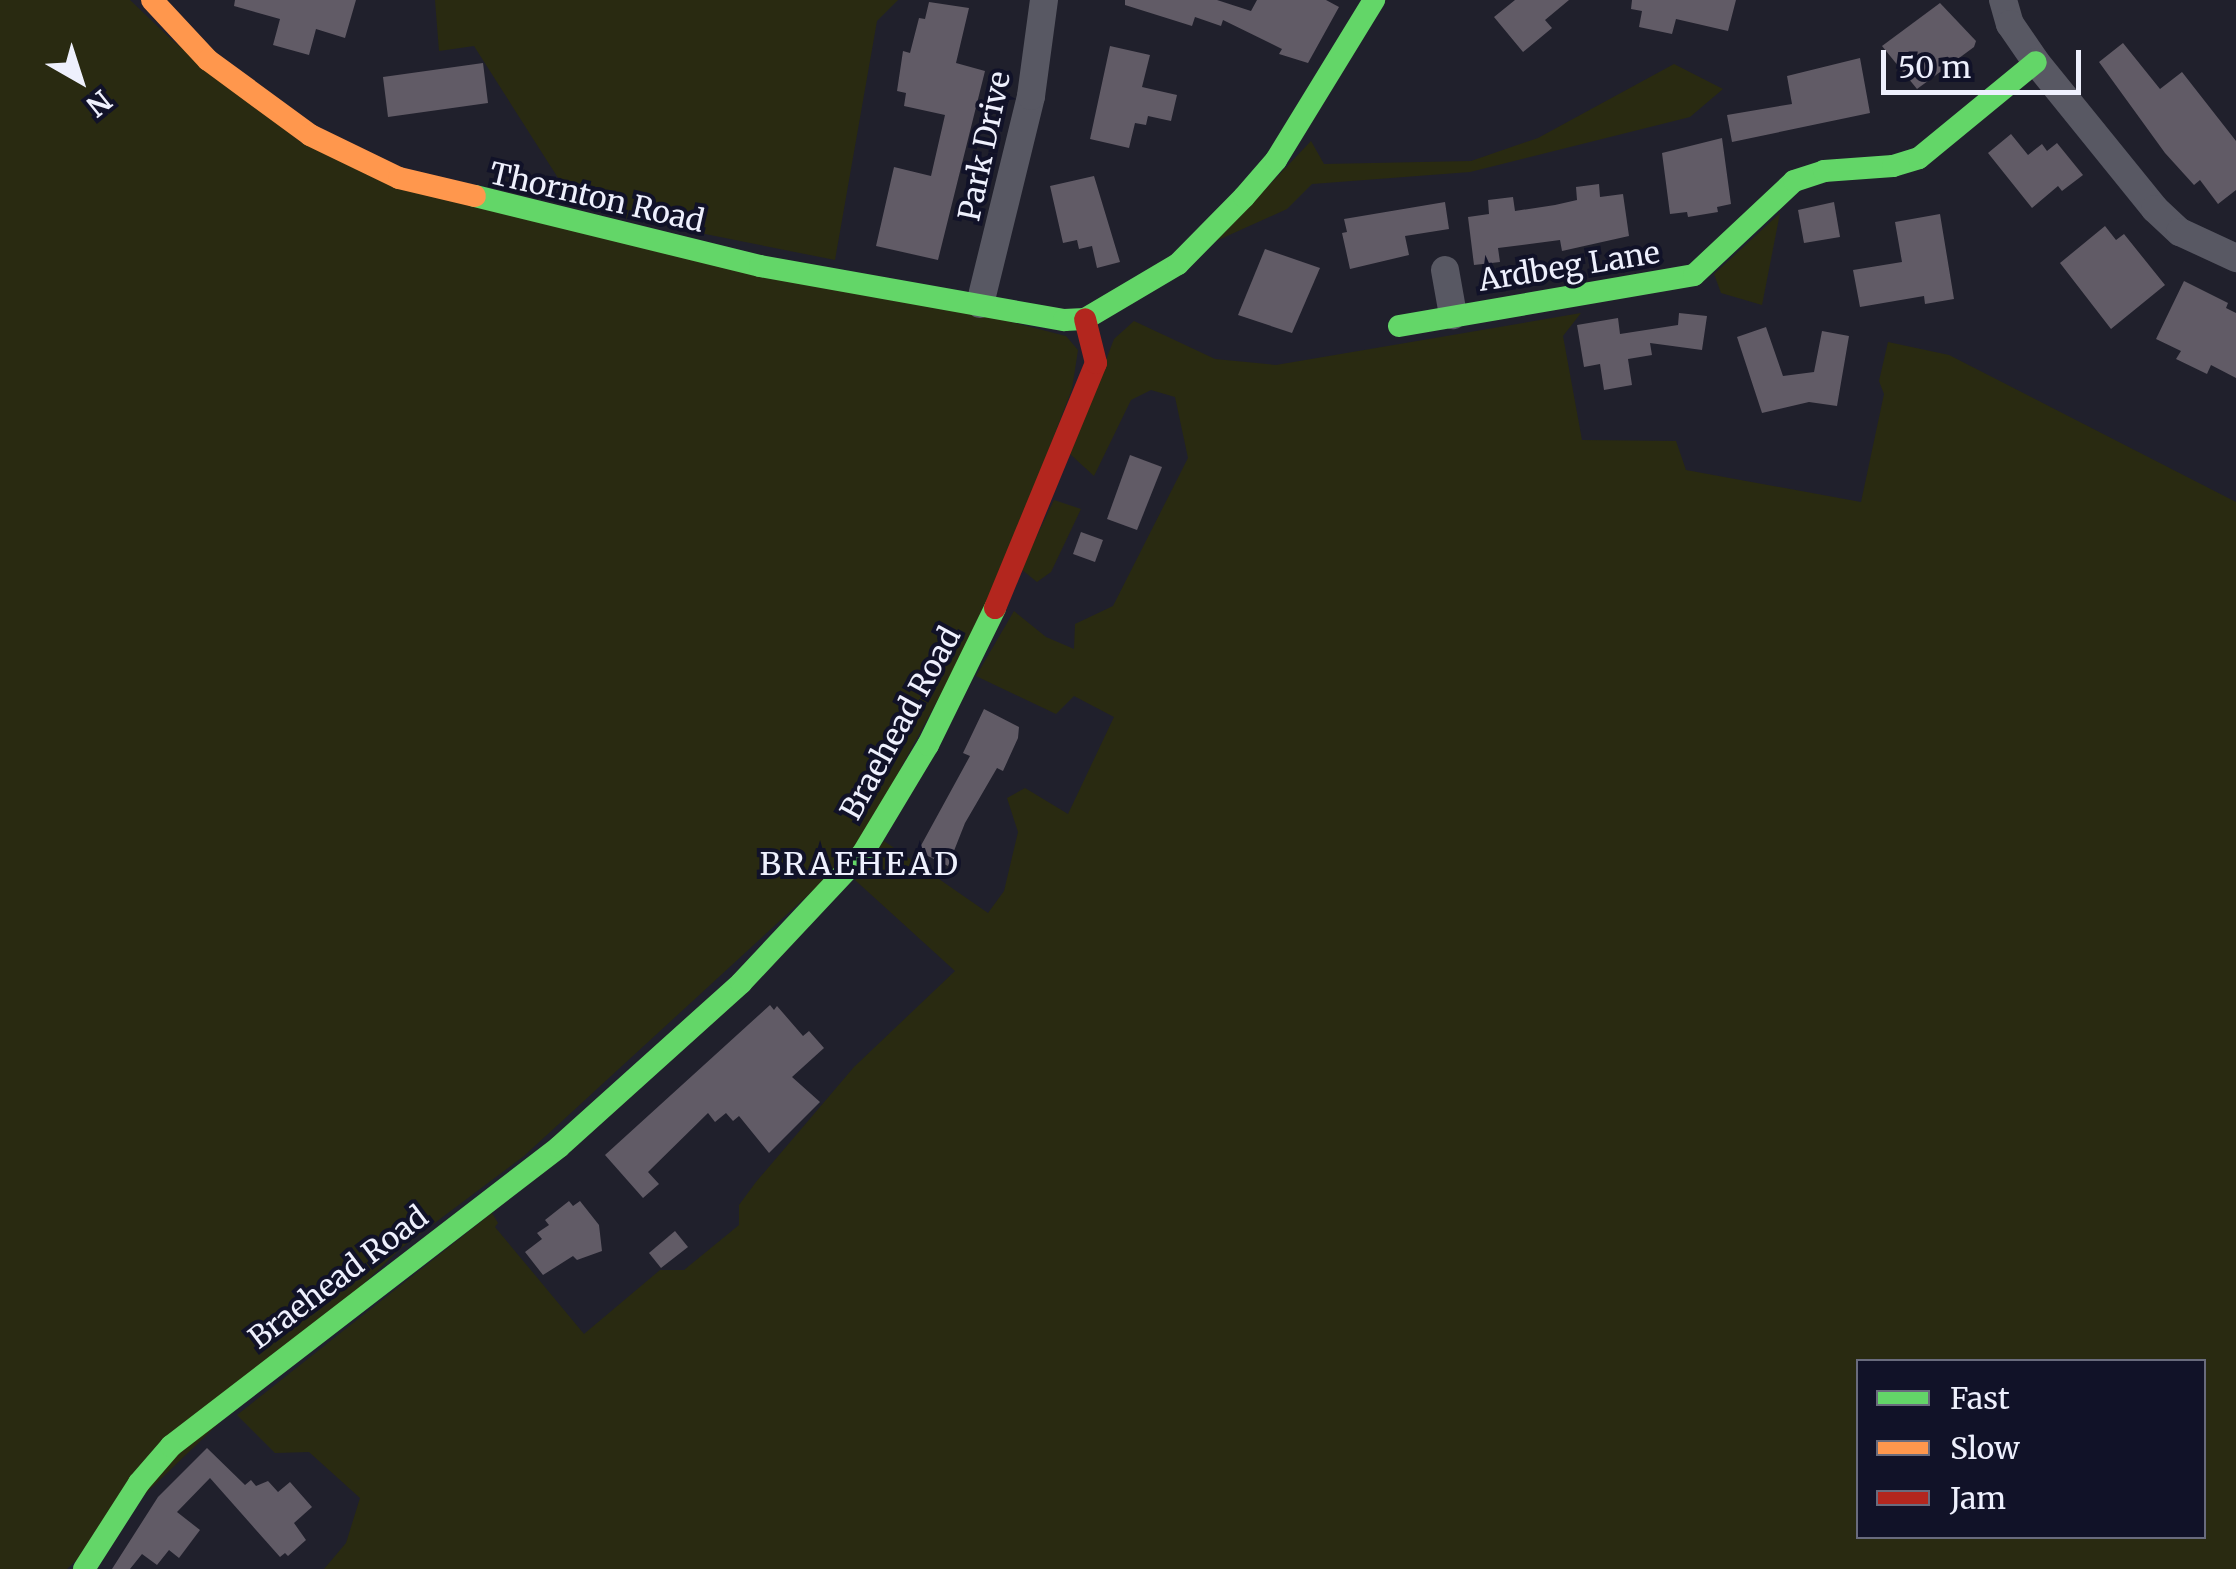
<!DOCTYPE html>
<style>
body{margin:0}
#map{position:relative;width:2236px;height:1569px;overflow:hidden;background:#20202c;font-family:Merriweather,serif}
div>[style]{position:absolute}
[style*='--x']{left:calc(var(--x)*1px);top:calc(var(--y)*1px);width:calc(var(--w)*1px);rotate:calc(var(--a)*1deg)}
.green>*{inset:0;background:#292a11}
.building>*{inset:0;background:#615b66}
.street>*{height:28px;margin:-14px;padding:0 14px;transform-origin:14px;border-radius:14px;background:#585863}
.fast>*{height:22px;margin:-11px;padding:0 11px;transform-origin:11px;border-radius:11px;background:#63d668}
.slow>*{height:22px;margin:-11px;padding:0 11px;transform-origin:11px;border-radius:11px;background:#ff974d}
.jam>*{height:22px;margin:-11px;padding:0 11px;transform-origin:11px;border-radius:11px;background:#b3261e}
span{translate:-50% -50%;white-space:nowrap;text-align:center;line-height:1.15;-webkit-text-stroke:8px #111228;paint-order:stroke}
.street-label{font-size:30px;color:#eef0fd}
.neighbourhood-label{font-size:32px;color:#eef0fd;letter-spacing:2.5px}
.legend{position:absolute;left:1856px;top:1359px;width:350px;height:180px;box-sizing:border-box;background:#111228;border:2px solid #696b7d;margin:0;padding:12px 18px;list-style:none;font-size:30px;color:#eef0fd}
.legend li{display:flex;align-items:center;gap:20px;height:50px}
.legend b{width:50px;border:2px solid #696b7d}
.north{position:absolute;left:30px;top:30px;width:100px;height:100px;-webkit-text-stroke:8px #111228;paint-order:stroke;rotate:141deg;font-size:28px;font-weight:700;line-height:40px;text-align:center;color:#eef0fd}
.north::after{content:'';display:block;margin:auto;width:35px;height:45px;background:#eef0fd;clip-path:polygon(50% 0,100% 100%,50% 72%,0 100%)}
.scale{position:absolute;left:1881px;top:50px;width:200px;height:45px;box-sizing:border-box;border:5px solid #eef0fd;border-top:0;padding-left:12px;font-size:30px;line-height:35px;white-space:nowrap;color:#eef0fd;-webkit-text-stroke:8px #111228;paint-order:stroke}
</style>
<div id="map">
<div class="green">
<div style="clip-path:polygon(0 0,130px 0,173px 41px,302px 143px,1066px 336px,1078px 350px,1072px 389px,989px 605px,856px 851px,524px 1156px,400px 1249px,67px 1569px,0 1569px)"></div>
<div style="clip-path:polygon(435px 0,898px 0,877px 21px,835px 260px,610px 215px,574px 203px,474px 46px,439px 51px)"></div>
<div style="clip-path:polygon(1674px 64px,1723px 89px,1690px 117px,1470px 172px,1312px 184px,1287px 209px,1216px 241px,1311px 141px,1324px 164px,1471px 161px,1538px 138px)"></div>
<div style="clip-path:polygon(1780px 213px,1762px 305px,1721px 293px,1714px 274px)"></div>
<div style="clip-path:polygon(evenodd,1581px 313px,1563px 336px,1582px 440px,1676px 441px,1686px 470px,1861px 502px,1884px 394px,1879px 381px,1888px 342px,1949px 355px,2236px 502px,2236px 1569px,324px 1569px,346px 1543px,360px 1498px,309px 1452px,275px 1453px,237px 1415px,492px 1213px,498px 1223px,495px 1227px,584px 1334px,660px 1270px,684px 1270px,739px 1225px,739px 1205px,756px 1182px,854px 1067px,955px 971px,855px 880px,884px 841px,988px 913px,1004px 891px,1018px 832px,1007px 798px,1025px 788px,1068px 814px,1114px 717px,1074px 696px,1056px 714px,976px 676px,1014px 611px,1046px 637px,1074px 649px,1075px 624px,1113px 606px,1188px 458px,1175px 397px,1151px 390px,1131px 400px,1094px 476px,1070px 454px,1114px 339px,1134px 321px,1215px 359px,1276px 365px,1581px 313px,1858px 1362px,2204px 1362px,2204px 1536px,1858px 1536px,1858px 1362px)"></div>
<div style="clip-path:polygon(1054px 500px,1081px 509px,1051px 572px,1037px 582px,1021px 569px)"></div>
</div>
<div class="building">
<div style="clip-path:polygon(235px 0,356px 0,345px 38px,316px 29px,309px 55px,273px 45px,280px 19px,234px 6px)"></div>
<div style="clip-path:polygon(1125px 0,1217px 0,1251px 11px,1257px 0,1326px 0,1339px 7px,1308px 63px,1279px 54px,1282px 49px,1223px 20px,1221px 26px,1195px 17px,1192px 26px,1125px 5px)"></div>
<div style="clip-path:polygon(1515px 0,1569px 0,1545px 20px,1552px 28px,1523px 52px,1494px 17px)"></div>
<div style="clip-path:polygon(1632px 0,1736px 0,1728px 31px,1676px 19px,1672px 34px,1639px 27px,1642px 11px,1631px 9px)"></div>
<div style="clip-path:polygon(929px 2px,969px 8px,956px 63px,985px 71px,938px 260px,876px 246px,894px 167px,931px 176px,945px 115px,904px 106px,906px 93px,897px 91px,903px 51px,910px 53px,919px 18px,925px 19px)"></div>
<div style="clip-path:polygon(1940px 3px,1976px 41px,1974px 47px,1917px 89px,1882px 46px)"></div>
<div style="clip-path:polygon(2123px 43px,2160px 89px,2182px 72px,2236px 141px,2236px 190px,2218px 204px,2200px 180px,2194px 185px,2165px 153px,2099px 62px)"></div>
<div style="clip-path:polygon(1110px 46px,1150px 55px,1142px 87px,1177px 95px,1171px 121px,1148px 116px,1146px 125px,1135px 123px,1129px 148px,1090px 139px)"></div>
<div style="clip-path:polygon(1860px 58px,1870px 113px,1732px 142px,1727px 115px,1792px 104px,1787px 76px)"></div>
<div style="clip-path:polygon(483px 63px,488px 103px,388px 117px,383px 77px)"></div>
<div style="clip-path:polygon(2011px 134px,2028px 155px,2042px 144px,2047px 151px,2057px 143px,2083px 175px,2062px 191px,2058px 186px,2032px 208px,1988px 153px)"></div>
<div style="clip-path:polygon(1722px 138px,1731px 204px,1717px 207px,1718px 212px,1688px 217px,1687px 212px,1670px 214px,1662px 153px)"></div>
<div style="clip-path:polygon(1094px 176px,1120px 262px,1097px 268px,1092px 246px,1079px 249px,1077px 240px,1063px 243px,1050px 186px)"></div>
<div style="clip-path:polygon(1599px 184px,1600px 197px,1623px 194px,1629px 236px,1562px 251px,1560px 240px,1498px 248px,1500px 262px,1474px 265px,1468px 217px,1489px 214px,1488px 200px,1513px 197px,1515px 211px,1555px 205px,1577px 200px,1576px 187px)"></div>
<div style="clip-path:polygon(1445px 202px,1449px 229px,1405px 236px,1409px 255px,1350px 269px,1342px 233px,1347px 232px,1344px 219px)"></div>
<div style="clip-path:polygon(1834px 202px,1840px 237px,1804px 243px,1798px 210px)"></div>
<div style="clip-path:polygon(1940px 214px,1954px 299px,1925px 304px,1924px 296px,1860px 307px,1853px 270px,1902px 262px,1895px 222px)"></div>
<div style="clip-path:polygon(2105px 226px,2116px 240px,2124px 234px,2165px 285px,2111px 329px,2060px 263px)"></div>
<div style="clip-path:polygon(1265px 249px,1320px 268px,1292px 333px,1238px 315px)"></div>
<div style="clip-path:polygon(2184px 281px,2228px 303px,2226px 308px,2236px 313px,2236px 378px,2211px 365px,2207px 374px,2176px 359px,2181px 351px,2156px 339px)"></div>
<div style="clip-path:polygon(1679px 313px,1707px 316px,1702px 350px,1650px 343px,1652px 355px,1628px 359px,1632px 385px,1604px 390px,1600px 364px,1584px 367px,1577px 325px,1618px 318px,1620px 334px,1678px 325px)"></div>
<div style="clip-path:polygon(1766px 327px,1783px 376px,1814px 372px,1822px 331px,1849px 336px,1837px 406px,1809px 402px,1762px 413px,1737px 337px)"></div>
<div style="clip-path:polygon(1130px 455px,1162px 467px,1137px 530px,1107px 519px)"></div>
<div style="clip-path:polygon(1081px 532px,1103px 540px,1095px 562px,1073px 554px)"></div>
<div style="clip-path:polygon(984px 709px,1019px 727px,1018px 738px,1003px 771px,997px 768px,965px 823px,948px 866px,918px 851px,970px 756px,963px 753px)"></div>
<div style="clip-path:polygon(770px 1005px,774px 1010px,777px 1006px,803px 1036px,809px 1031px,824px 1048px,792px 1077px,820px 1102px,769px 1153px,739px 1116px,733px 1121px,726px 1113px,715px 1122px,708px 1113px,648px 1172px,659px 1184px,643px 1198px,605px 1155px)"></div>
<div style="clip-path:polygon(569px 1201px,573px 1206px,580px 1201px,599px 1225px,602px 1251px,577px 1260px,573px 1256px,543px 1275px,525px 1252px,542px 1239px,537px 1233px,549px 1225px,545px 1220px)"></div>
<div style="clip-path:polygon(675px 1231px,688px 1247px,661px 1268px,649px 1253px)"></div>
<div style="clip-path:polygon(207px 1448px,245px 1485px,251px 1480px,256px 1486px,268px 1481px,278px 1492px,290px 1482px,312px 1507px,294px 1523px,306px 1540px,288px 1556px,285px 1553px,280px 1557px,210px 1478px,177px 1512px,200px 1530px,179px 1558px,169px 1550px,157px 1565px,142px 1554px,130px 1569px,112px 1569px,158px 1497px)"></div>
</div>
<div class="street">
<div style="--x:2003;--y:0;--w:25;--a:74"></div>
<div style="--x:2010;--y:24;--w:46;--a:55.6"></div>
<div style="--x:2036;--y:62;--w:189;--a:51"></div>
<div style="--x:2155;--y:209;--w:34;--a:43"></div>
<div style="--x:2180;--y:232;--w:62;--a:24.9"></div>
<div style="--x:1445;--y:270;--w:46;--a:79.9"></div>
<div style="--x:980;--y:304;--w:214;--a:-76.2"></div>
<div style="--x:1031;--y:96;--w:97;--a:-82.3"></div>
</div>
<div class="fast">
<div style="--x:475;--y:196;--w:293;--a:13.8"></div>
<div style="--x:760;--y:266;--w:309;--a:10.1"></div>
<div style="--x:1064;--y:320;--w:21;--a:-3"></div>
<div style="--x:1085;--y:319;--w:108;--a:-30.6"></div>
<div style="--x:1178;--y:264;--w:94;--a:-45.4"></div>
<div style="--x:1244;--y:197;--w:49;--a:-49.1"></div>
<div style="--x:1276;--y:160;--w:188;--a:-58.5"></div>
<div style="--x:1399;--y:326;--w:299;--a:-9.8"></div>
<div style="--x:1694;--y:275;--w:137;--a:-43.2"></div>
<div style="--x:1794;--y:181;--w:32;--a:-18"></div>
<div style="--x:1824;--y:171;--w:69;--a:-4.1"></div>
<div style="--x:1893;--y:166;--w:27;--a:-17"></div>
<div style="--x:1919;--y:158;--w:151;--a:-39.4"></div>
<div style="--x:84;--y:1569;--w:102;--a:-57.4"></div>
<div style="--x:139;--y:1483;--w:49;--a:-49.1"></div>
<div style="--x:171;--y:1446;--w:490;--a:-37.6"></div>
<div style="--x:559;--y:1147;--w:245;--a:-42"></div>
<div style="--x:741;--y:983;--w:178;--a:-46.8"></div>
<div style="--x:863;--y:853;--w:126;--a:-59"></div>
<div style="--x:928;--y:745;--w:153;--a:-63.9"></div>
</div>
<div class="slow">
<div style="--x:152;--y:0;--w:82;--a:47"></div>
<div style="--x:208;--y:60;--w:127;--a:36.3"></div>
<div style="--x:310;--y:135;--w:99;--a:25.8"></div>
<div style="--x:399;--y:178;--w:78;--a:13.3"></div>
</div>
<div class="jam">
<div style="--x:995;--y:608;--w:265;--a:-67.6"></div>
<div style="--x:1096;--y:363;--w:45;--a:-104"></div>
</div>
<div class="street-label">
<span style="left:984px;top:146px;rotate:-78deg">Park Drive</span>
<span style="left:597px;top:197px;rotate:13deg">Thornton Road</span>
<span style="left:1569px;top:266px;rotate:-9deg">Ardbeg Lane</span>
<span style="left:900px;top:723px;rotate:-61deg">Braehead Road</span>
<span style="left:338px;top:1277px;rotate:-37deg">Braehead Road</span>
</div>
<div class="neighbourhood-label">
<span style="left:860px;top:864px">BRAEHEAD</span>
</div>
<ul class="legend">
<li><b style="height:12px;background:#63d668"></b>Fast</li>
<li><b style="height:12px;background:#ff974d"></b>Slow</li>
<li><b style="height:12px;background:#b3261e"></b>Jam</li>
</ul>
<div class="north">N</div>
<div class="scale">50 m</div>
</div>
